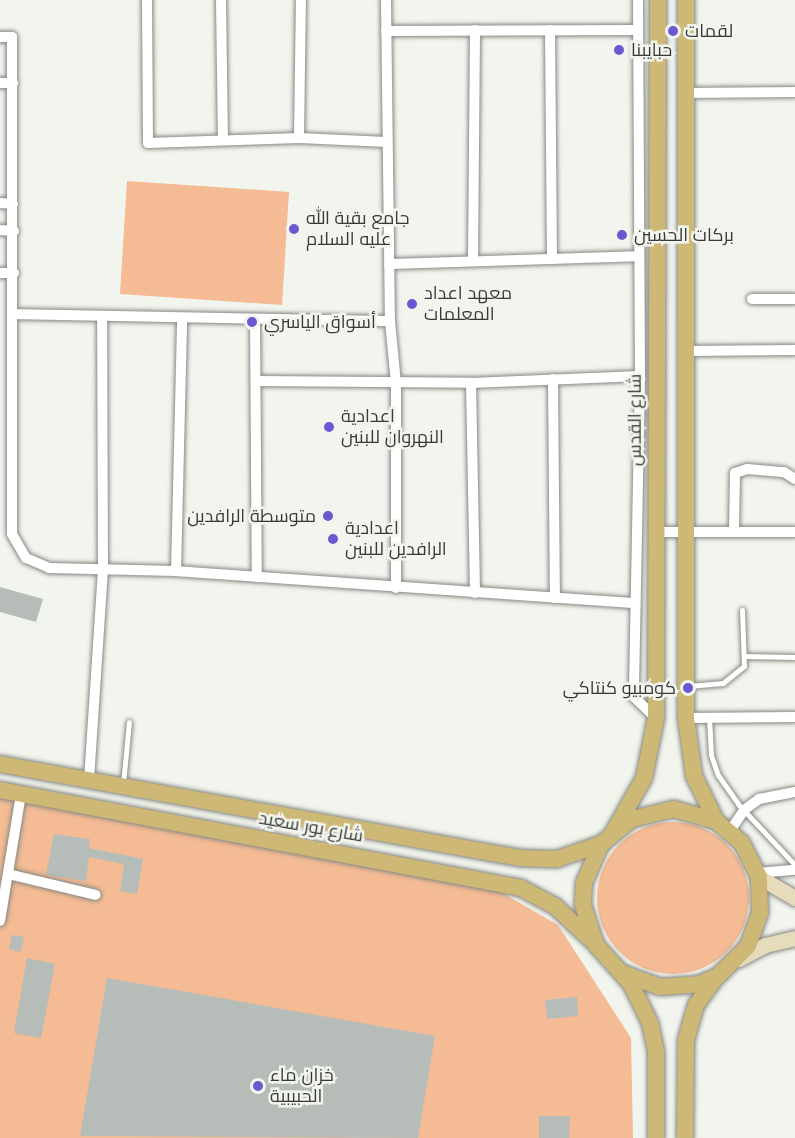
<!DOCTYPE html>
<meta charset="utf-8">
<style>
body{margin:0}
#map{position:relative;width:795px;height:1138px;overflow:hidden;background:#f2f5ee;font-family:"DM Sans",Cairo,sans-serif}
div>[style]{position:absolute}
[style*='--x']{left:calc(var(--x)*1px);top:calc(var(--y)*1px);width:calc(var(--w)*1px);rotate:calc(var(--a)*1deg)}
.green>*{inset:0;background:#f4bb94}
.round{border-radius:50%}
.building>*{inset:0;background:#b6bcb7}
.roads{filter:drop-shadow(0 0 2px #878983) drop-shadow(0 0 2px #878983)}
.lane>*{height:5px;margin:-2.5px;padding:0 2.5px;transform-origin:2.5px;border-radius:2.5px;background:#fff}
.street>*{height:10px;margin:-5px;padding:0 5px;transform-origin:5px;border-radius:5px;background:#fff}
.secondary>*{height:15px;margin:-7.5px;padding:0 7.5px;transform-origin:7.5px;border-radius:7.5px;background:#e6dcbb}
.primary>*{height:16px;margin:-8px;padding:0 8px;transform-origin:8px;border-radius:8px;background:#ceb876}
.dots>*{width:16px;height:16px;translate:-50% -50%;box-sizing:border-box;border:3px solid #f2f5ee;border-radius:50%}
span{translate:-50% -50%;white-space:nowrap;text-align:center;line-height:1.15;-webkit-text-stroke:5px #f2f5ee;paint-order:stroke}
.poi-label{font-size:18px;color:#393a37}
.left{translate:0 -50%;text-align:left}
.right{translate:-100% -50%;text-align:right}
.street-label{font-size:18px;color:#393a37}
</style>
<div id="map">
<div class="green">
<div style="clip-path:polygon(127px 181px,289px 192px,282px 305px,120px 294px)"></div>
<div style="clip-path:polygon(0 789px,473px 876px,558px 925px,631px 1038px,633px 1138px,0 1138px)"></div>
<div class="round" style="left:597px;top:822px;width:152px;height:152px"></div>
</div>
<div class="building">
<div style="clip-path:polygon(0 587px,43px 599px,36px 622px,0 612px)"></div>
<div style="clip-path:polygon(54px 834px,90px 839px,89px 848px,143px 859px,137px 894px,120px 891px,124px 864px,89px 857px,86px 881px,46px 875px)"></div>
<div style="clip-path:polygon(12px 935px,24px 937px,21px 952px,9px 949px)"></div>
<div style="clip-path:polygon(27px 958px,55px 964px,41px 1038px,14px 1033px)"></div>
<div style="clip-path:polygon(107px 978px,435px 1036px,418px 1138px,80px 1136px)"></div>
<div style="clip-path:polygon(577px 997px,578px 1016px,547px 1019px,545px 1000px)"></div>
<div style="clip-path:polygon(539px 1116px,570px 1116px,569px 1138px,539px 1138px)"></div>
</div>
<div class="roads">
<div class="lane">
<div style="--x:744;--y:656;--w:51;--a:1.1"></div>
<div style="--x:688;--y:686;--w:35;--a:-5"></div>
<div style="--x:723;--y:683;--w:27;--a:-39"></div>
<div style="--x:744;--y:666;--w:56;--a:-92"></div>
<div style="--x:709;--y:717;--w:38;--a:87"></div>
<div style="--x:711;--y:755;--w:21;--a:71"></div>
<div style="--x:718;--y:775;--w:35;--a:55"></div>
<div style="--x:738;--y:804;--w:83;--a:46.9"></div>
<div style="--x:123;--y:784;--w:62;--a:-84.5"></div>
</div>
<div class="street">
<div style="--x:147;--y:0;--w:143;--a:89.6"></div>
<div style="--x:148;--y:143;--w:151;--a:-1.9"></div>
<div style="--x:299;--y:138;--w:88;--a:2.6"></div>
<div style="--x:221;--y:0;--w:140;--a:89.2"></div>
<div style="--x:386;--y:0;--w:321;--a:89.3"></div>
<div style="--x:390;--y:321;--w:62;--a:84.5"></div>
<div style="--x:396;--y:383;--w:205;--a:90"></div>
<div style="--x:638;--y:0;--w:376;--a:89.7"></div>
<div style="--x:640;--y:376;--w:321;--a:91.1"></div>
<div style="--x:634;--y:697;--w:30;--a:44"></div>
<div style="--x:550;--y:30;--w:229;--a:89.5"></div>
<div style="--x:386;--y:31;--w:252;--a:-0.2"></div>
<div style="--x:0;--y:37;--w:12;--a:0"></div>
<div style="--x:12;--y:37;--w:497;--a:90"></div>
<div style="--x:12;--y:534;--w:28;--a:60"></div>
<div style="--x:26;--y:558;--w:25;--a:23"></div>
<div style="--x:49;--y:568;--w:127;--a:1.4"></div>
<div style="--x:176;--y:571;--w:460;--a:4"></div>
<div style="--x:0;--y:83;--w:13;--a:0"></div>
<div style="--x:686;--y:93;--w:109;--a:-0.5"></div>
<div style="--x:299;--y:138;--w:138;--a:-89.2"></div>
<div style="--x:0;--y:203;--w:13;--a:4"></div>
<div style="--x:0;--y:230;--w:14;--a:4"></div>
<div style="--x:473;--y:261;--w:231;--a:-89.5"></div>
<div style="--x:389;--y:264;--w:250;--a:-1.8"></div>
<div style="--x:0;--y:273;--w:14;--a:0"></div>
<div style="--x:752;--y:299;--w:43;--a:0"></div>
<div style="--x:14;--y:314;--w:376;--a:1.1"></div>
<div style="--x:255;--y:320;--w:257;--a:89.6"></div>
<div style="--x:685;--y:351;--w:110;--a:-0.5"></div>
<div style="--x:553;--y:379;--w:219;--a:89.5"></div>
<div style="--x:257;--y:381;--w:214;--a:0.5"></div>
<div style="--x:471;--y:383;--w:169;--a:-2.4"></div>
<div style="--x:471;--y:383;--w:210;--a:88.9"></div>
<div style="--x:734;--y:531;--w:58;--a:-89"></div>
<div style="--x:735;--y:473;--w:13;--a:-18"></div>
<div style="--x:747;--y:469;--w:37;--a:5"></div>
<div style="--x:784;--y:472;--w:13;--a:32"></div>
<div style="--x:654;--y:532;--w:141;--a:0"></div>
<div style="--x:176;--y:571;--w:251;--a:-88.6"></div>
<div style="--x:686;--y:718;--w:109;--a:-0.5"></div>
<div style="--x:89;--y:780;--w:209;--a:-86.2"></div>
<div style="--x:103;--y:571;--w:255;--a:-90.2"></div>
<div style="--x:730;--y:831;--w:25;--a:-56"></div>
<div style="--x:744;--y:810;--w:19;--a:-36"></div>
<div style="--x:759;--y:799;--w:37;--a:-11"></div>
<div style="--x:757;--y:873;--w:38;--a:-5"></div>
<div style="--x:8;--y:874;--w:90;--a:13.4"></div>
<div style="--x:0;--y:921;--w:129;--a:-80.6"></div>
</div>
<div class="secondary">
<div style="--x:759;--y:877;--w:42;--a:30.3"></div>
<div style="--x:739;--y:959;--w:30;--a:-28"></div>
<div style="--x:765;--y:945;--w:31;--a:-13"></div>
</div>
<div class="primary">
<div style="--x:686;--y:0;--w:718;--a:90"></div>
<div style="--x:686;--y:718;--w:59;--a:82.1"></div>
<div style="--x:694;--y:776;--w:50;--a:63.9"></div>
<div style="--x:0;--y:764;--w:528;--a:10.25"></div>
<div style="--x:520;--y:858;--w:37;--a:2"></div>
<div style="--x:557;--y:859;--w:46;--a:-18.8"></div>
<div style="--x:0;--y:790;--w:530;--a:10.65"></div>
<div style="--x:521;--y:888;--w:38;--a:28"></div>
<div style="--x:555;--y:906;--w:48;--a:43.3"></div>
<div style="--x:614;--y:831;--w:61;--a:-60.5"></div>
<div style="--x:644;--y:778;--w:61;--a:-78.7"></div>
<div style="--x:656;--y:718;--w:718;--a:-89.84"></div>
<div style="--x:622;--y:973;--w:40;--a:20.2"></div>
<div style="--x:660;--y:987;--w:39;--a:-4"></div>
<div style="--x:699;--y:984;--w:21;--a:-23"></div>
<div style="--x:718;--y:976;--w:42;--a:-45"></div>
<div style="--x:748;--y:946;--w:35;--a:-70"></div>
<div style="--x:760;--y:913;--w:36;--a:-92"></div>
<div style="--x:759;--y:877;--w:38;--a:-117"></div>
<div style="--x:742;--y:843;--w:34;--a:-140"></div>
<div style="--x:716;--y:821;--w:44;--a:-164.1"></div>
<div style="--x:674;--y:809;--w:43;--a:166.6"></div>
<div style="--x:632;--y:819;--w:40;--a:141"></div>
<div style="--x:601;--y:844;--w:43;--a:113.6"></div>
<div style="--x:584;--y:883;--w:22;--a:93"></div>
<div style="--x:583;--y:905;--w:42;--a:72"></div>
<div style="--x:596;--y:945;--w:52;--a:48.1"></div>
<div style="--x:631;--y:984;--w:43;--a:64"></div>
<div style="--x:650;--y:1023;--w:29;--a:78"></div>
<div style="--x:656;--y:1051;--w:87;--a:90"></div>
<div style="--x:685;--y:1138;--w:98;--a:-89.4"></div>
<div style="--x:686;--y:1040;--w:36;--a:-74"></div>
<div style="--x:696;--y:1005;--w:32;--a:-54"></div>
</div>
</div>
<div class="dots">
<div style="left:673px;top:31px;background:#6a58d1"></div>
<div style="left:619px;top:50px;background:#6a58d1"></div>
<div style="left:294px;top:229px;background:#6a58d1"></div>
<div style="left:622px;top:235px;background:#6a58d1"></div>
<div style="left:412px;top:304px;background:#6a58d1"></div>
<div style="left:252px;top:322px;background:#6a58d1"></div>
<div style="left:329px;top:427px;background:#6a58d1"></div>
<div style="left:328px;top:516px;background:#6a58d1"></div>
<div style="left:333px;top:539px;background:#6a58d1"></div>
<div style="left:688px;top:688px;background:#6a58d1"></div>
<div style="left:258px;top:1086px;background:#6a58d1"></div>
</div>
<div class="poi-label">
<span class="left" style="left:685px;top:31px">لقمات</span>
<span class="left" style="left:631px;top:50px">حبايبنا</span>
<span class="left" style="left:306px;top:229px">جامع بقية الله<br>عليه السلام</span>
<span class="left" style="left:634px;top:235px">بركات الحسين</span>
<span class="left" style="left:424px;top:304px">معهد اعداد<br>المعلمات</span>
<span class="left" style="left:264px;top:322px">أسواق الياسري</span>
<span class="left" style="left:341px;top:427px">اعدادية<br>النهروان للبنين</span>
<span class="right" style="left:316px;top:516px">متوسطة الرافدين</span>
<span class="left" style="left:345px;top:539px">اعدادية<br>الرافدين للبنين</span>
<span class="right" style="left:676px;top:688px">كومبيو كنتاكي</span>
<span class="left" style="left:270px;top:1086px">خزان ماء<br>الحبيبية</span>
</div>
<div class="street-label">
<span style="left:635px;top:420px;rotate:-90deg">شارع القدس</span>
<span style="left:311px;top:827px;rotate:10deg">شارع بور سعيد</span>
</div>
</div>
